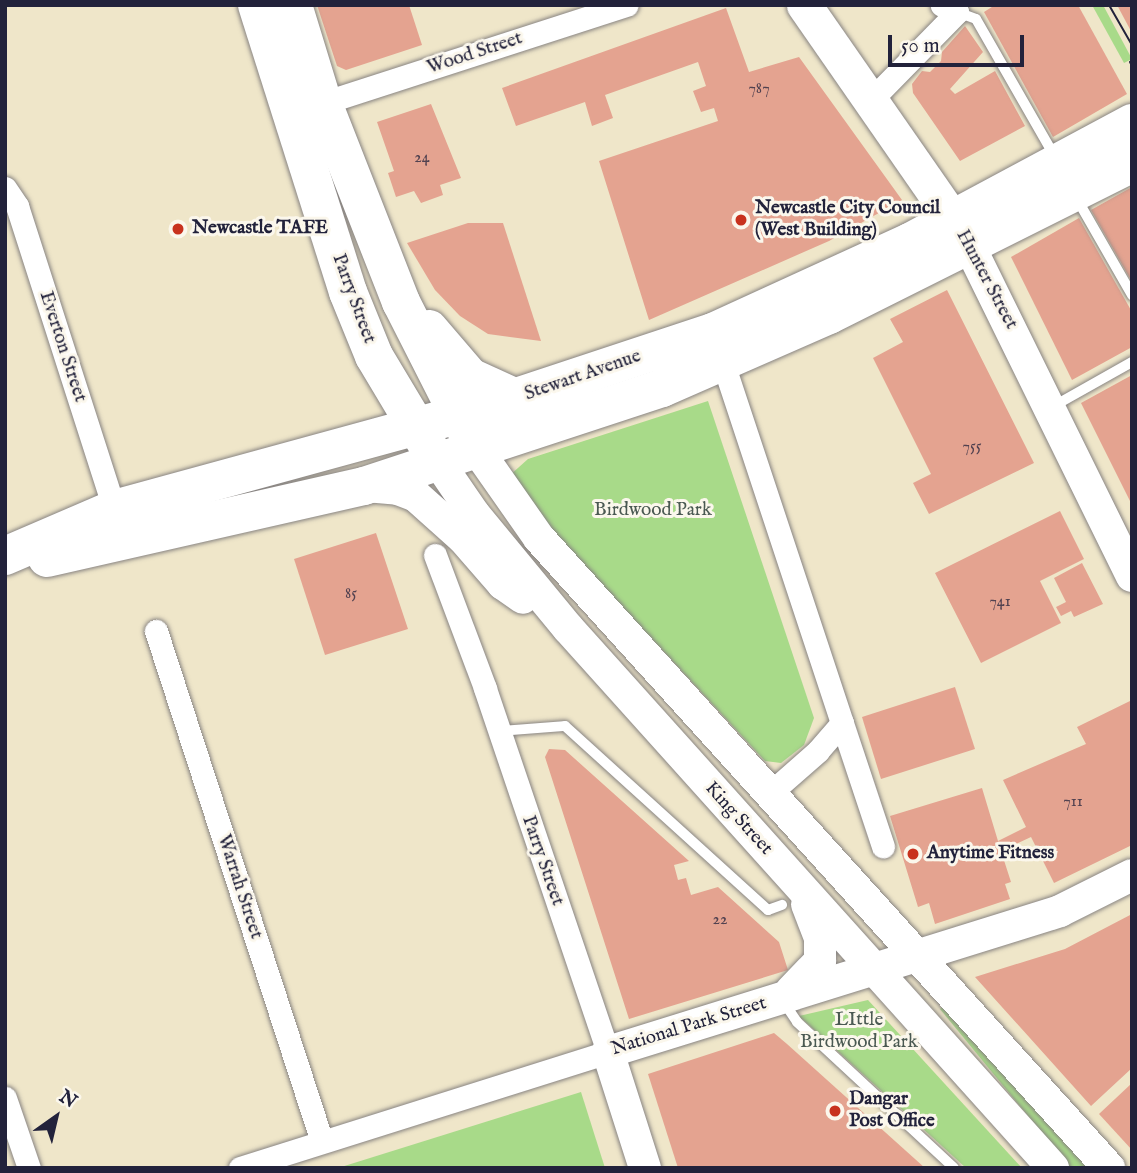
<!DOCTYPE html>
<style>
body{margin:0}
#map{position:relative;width:1137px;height:1173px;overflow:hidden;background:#efe6c9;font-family:"IM FELL English",serif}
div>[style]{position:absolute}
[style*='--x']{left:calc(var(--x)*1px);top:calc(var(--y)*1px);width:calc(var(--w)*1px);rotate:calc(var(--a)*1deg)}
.green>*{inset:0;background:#a8da89}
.building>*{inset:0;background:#e4a390}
.roads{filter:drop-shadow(0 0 2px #888482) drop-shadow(0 0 2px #888482)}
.lane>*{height:10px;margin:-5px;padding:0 5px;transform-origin:5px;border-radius:5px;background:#fff}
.street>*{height:23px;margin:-11.5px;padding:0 11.5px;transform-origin:11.5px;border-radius:11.5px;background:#fff}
.secondary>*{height:32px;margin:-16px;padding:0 16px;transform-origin:16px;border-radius:16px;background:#fff}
.primary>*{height:35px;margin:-17.5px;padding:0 17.5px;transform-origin:17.5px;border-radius:17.5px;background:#fff}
.highway>*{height:38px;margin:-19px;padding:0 19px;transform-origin:19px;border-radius:19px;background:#fff}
.tram>*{height:2px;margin:-1px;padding:0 1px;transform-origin:1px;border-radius:1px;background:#22223b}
.dots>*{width:19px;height:19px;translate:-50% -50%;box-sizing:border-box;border:4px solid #fbf7ec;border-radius:50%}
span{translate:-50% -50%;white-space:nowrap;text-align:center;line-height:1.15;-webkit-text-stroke:6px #fbf7ec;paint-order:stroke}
.number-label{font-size:16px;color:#524250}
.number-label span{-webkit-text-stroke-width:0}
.street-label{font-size:19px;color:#22223b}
.poi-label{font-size:19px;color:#22223b;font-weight:700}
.left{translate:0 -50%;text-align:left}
.park-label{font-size:19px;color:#4a5952}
.frame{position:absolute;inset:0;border:7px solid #22223b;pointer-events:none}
.north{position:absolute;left:21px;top:1082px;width:70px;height:70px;-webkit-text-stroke:5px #fbf7ec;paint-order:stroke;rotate:34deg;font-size:19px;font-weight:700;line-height:28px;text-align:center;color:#22223b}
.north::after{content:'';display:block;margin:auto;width:24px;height:32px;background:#22223b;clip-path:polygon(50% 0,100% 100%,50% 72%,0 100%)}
.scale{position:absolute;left:888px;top:35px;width:136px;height:32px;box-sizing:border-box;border:4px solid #22223b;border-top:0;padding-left:9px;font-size:21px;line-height:24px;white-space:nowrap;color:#22223b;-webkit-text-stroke:5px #fbf7ec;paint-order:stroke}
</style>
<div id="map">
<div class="green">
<div style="clip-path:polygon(1092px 5px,1103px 5px,1132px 59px,1124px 63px)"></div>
<div style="clip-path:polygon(708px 401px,814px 718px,804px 745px,781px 763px,765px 761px,557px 536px,509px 476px,528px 459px)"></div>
<div style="clip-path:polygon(868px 1000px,1022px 1168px,966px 1168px,799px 1016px)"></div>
<div style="clip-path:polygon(946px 1003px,1096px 1168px,1071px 1168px,940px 1009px)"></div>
<div style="clip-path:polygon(581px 1092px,605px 1168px,338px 1168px)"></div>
</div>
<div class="building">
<div style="clip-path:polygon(317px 5px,409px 5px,422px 45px,346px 70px,337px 66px)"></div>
<div style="clip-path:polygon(995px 5px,1078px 5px,1127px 94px,1053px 137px,984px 12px)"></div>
<div style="clip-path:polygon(1117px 5px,1132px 5px,1132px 33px)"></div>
<div style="clip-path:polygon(726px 8px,749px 72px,799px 57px,902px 200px,829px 241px,649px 320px,599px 161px,718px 121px,714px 108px,701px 112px,693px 91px,706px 86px,698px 62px,605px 95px,613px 118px,592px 126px,585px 102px,516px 126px,502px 88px)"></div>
<div style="clip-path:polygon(965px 26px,983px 52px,950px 89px,955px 94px,995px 71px,1025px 126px,960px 161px,913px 93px,912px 84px,922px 71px,930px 72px,941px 61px,942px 52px)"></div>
<div style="clip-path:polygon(431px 104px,461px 178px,440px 185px,443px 195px,421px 203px,414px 191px,396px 197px,388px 173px,394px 171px,377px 122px)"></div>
<div style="clip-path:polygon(1132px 187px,1132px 282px,1091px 210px)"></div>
<div style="clip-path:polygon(1079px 218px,1132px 312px,1132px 347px,1072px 380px,1011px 257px)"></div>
<div style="clip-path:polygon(468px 223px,503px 223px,541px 341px,488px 334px,460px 316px,435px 290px,407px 243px)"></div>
<div style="clip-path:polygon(947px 290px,1034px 463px,929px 514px,913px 483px,931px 474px,873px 358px,903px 342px,890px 319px)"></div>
<div style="clip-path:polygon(1132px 375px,1132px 505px,1081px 403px)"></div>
<div style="clip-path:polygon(1060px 511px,1084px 559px,1040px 581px,1061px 623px,981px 663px,935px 573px)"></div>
<div style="clip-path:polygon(376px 533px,408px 629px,325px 655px,294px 559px)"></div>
<div style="clip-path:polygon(1082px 563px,1103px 604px,1074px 617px,1071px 611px,1061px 616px,1056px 607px,1066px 602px,1054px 578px)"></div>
<div style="clip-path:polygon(955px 687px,975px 749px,881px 779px,862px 717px)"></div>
<div style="clip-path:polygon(1132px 700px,1132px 845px,1054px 883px,1031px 837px,1001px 851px,1011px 882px,1005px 884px,1010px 899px,935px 924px,929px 903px,918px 907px,890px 816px,982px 788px,998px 841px,1026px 827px,1003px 780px,1086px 744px,1077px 727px)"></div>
<div style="clip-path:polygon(549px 749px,565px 750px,689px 861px,674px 865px,678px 880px,686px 878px,691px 895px,718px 887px,779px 942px,788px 970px,629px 1019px,545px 757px)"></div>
<div style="clip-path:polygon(1132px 914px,1132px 1068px,1091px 1106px,975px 977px,1065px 949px)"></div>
<div style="clip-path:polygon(774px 1033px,787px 1044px,925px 1168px,678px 1168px,648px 1074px)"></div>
<div style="clip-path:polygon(1132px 1083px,1132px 1150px,1099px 1114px)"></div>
</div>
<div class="roads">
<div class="lane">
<div style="--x:957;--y:12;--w:20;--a:20"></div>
<div style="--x:976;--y:19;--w:159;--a:60.2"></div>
<div style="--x:1077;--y:199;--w:111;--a:60.2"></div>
<div style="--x:1052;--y:407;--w:92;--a:-29.4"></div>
<div style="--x:500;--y:731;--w:65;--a:-4.4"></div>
<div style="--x:565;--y:726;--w:274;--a:42.2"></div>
<div style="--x:768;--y:910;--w:15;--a:-20"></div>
<div style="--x:783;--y:1001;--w:25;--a:56"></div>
<div style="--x:797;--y:1022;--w:214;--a:42.9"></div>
</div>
<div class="street">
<div style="--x:869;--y:102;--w:126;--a:-45.6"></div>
<div style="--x:957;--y:12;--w:17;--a:-155"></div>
<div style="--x:323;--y:103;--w:319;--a:-17.9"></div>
<div style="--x:5;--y:188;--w:22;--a:56"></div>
<div style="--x:17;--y:206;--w:318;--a:72.2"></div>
<div style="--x:723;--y:363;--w:379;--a:71.7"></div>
<div style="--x:842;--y:723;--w:37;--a:131"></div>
<div style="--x:818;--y:751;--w:65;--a:138.7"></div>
<div style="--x:156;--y:631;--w:537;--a:72"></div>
<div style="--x:842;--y:723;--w:130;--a:71.6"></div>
<div style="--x:5;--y:1098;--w:74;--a:71.1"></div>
<div style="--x:240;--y:1168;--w:386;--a:-17.5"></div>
<div style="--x:608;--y:1052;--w:384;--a:-108.7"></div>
<div style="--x:485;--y:688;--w:142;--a:-110.6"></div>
</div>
<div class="secondary">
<div style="--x:968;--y:243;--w:371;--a:63.8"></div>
<div style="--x:476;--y:448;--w:110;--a:55"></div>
<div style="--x:539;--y:538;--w:850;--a:47.86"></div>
<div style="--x:437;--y:460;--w:65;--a:55.6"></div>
<div style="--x:474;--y:514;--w:148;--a:50.5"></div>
<div style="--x:568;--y:628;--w:726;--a:48.07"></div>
<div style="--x:366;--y:486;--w:32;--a:5"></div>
<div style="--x:398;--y:489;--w:19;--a:21"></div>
<div style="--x:416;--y:496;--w:63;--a:41.8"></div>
<div style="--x:463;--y:538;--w:61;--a:49"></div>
<div style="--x:503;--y:584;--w:24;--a:35"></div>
<div style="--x:791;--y:991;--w:42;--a:-46"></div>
<div style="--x:820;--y:961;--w:23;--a:-90"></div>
<div style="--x:820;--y:938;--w:36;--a:-111"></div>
<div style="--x:645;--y:1168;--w:122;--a:-107.7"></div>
<div style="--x:608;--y:1052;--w:473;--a:-17.3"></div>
<div style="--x:1060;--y:911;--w:80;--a:-26.6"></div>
</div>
<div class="primary">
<div style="--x:804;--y:5;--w:259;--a:55.2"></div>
</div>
<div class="highway">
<div style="--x:257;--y:5;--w:301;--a:72.4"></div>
<div style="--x:348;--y:292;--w:69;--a:67.9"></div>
<div style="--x:374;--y:356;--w:107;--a:59.1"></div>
<div style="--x:293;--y:5;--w:102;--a:73"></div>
<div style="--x:323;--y:103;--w:214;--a:68.6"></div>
<div style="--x:401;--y:302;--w:150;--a:63.1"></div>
<div style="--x:429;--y:329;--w:63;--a:49.5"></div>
<div style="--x:470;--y:377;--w:51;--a:24.5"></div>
<div style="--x:5;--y:556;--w:119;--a:-23.3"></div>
<div style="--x:114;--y:509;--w:379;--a:-15.3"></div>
<div style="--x:480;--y:409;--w:245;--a:-18.3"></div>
<div style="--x:713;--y:332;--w:217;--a:-24.6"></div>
<div style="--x:910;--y:242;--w:252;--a:-28.2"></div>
<div style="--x:47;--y:558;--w:325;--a:-12.8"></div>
<div style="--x:364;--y:486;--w:314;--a:-18.2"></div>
<div style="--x:662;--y:388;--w:182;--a:-23.6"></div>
<div style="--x:829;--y:315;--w:339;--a:-26.6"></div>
</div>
</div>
<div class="tram">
<div style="--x:1109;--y:5;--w:46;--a:60.1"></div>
<div style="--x:1130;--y:62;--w:4;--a:63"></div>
</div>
<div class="dots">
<div style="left:741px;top:220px;background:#c8321e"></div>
<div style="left:178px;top:229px;background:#c8321e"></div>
<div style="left:913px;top:854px;background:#c8321e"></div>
<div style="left:835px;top:1111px;background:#c8321e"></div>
</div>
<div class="number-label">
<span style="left:759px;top:89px">787</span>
<span style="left:422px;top:158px">24</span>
<span style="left:972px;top:447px">755</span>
<span style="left:351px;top:594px">85</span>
<span style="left:1000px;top:602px">741</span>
<span style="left:1073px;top:802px">711</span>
<span style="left:720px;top:920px">22</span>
</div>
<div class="street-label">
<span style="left:475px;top:54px;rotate:-18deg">Wood Street</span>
<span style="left:986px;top:280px;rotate:62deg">Hunter Street</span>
<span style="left:353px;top:299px;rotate:70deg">Parry Street</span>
<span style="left:62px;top:347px;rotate:72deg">Everton Street</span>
<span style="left:583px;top:376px;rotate:-19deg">Stewart Avenue</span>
<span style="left:738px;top:819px;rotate:48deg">King Street</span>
<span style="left:542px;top:861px;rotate:71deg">Parry Street</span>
<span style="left:239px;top:887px;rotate:72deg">Warrah Street</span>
<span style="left:689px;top:1027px;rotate:-17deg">National Park Street</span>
</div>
<div class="poi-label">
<span class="left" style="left:755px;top:220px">Newcastle City Council<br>(West Building)</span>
<span class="left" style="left:192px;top:229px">Newcastle TAFE</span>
<span class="left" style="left:927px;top:854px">Anytime Fitness</span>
<span class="left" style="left:849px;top:1111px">Dangar<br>Post Office</span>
</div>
<div class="park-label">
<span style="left:653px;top:511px">Birdwood Park</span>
<span style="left:859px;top:1032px">LIttle<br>Birdwood Park</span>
</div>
<div class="frame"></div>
<div class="north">N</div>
<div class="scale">50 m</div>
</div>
